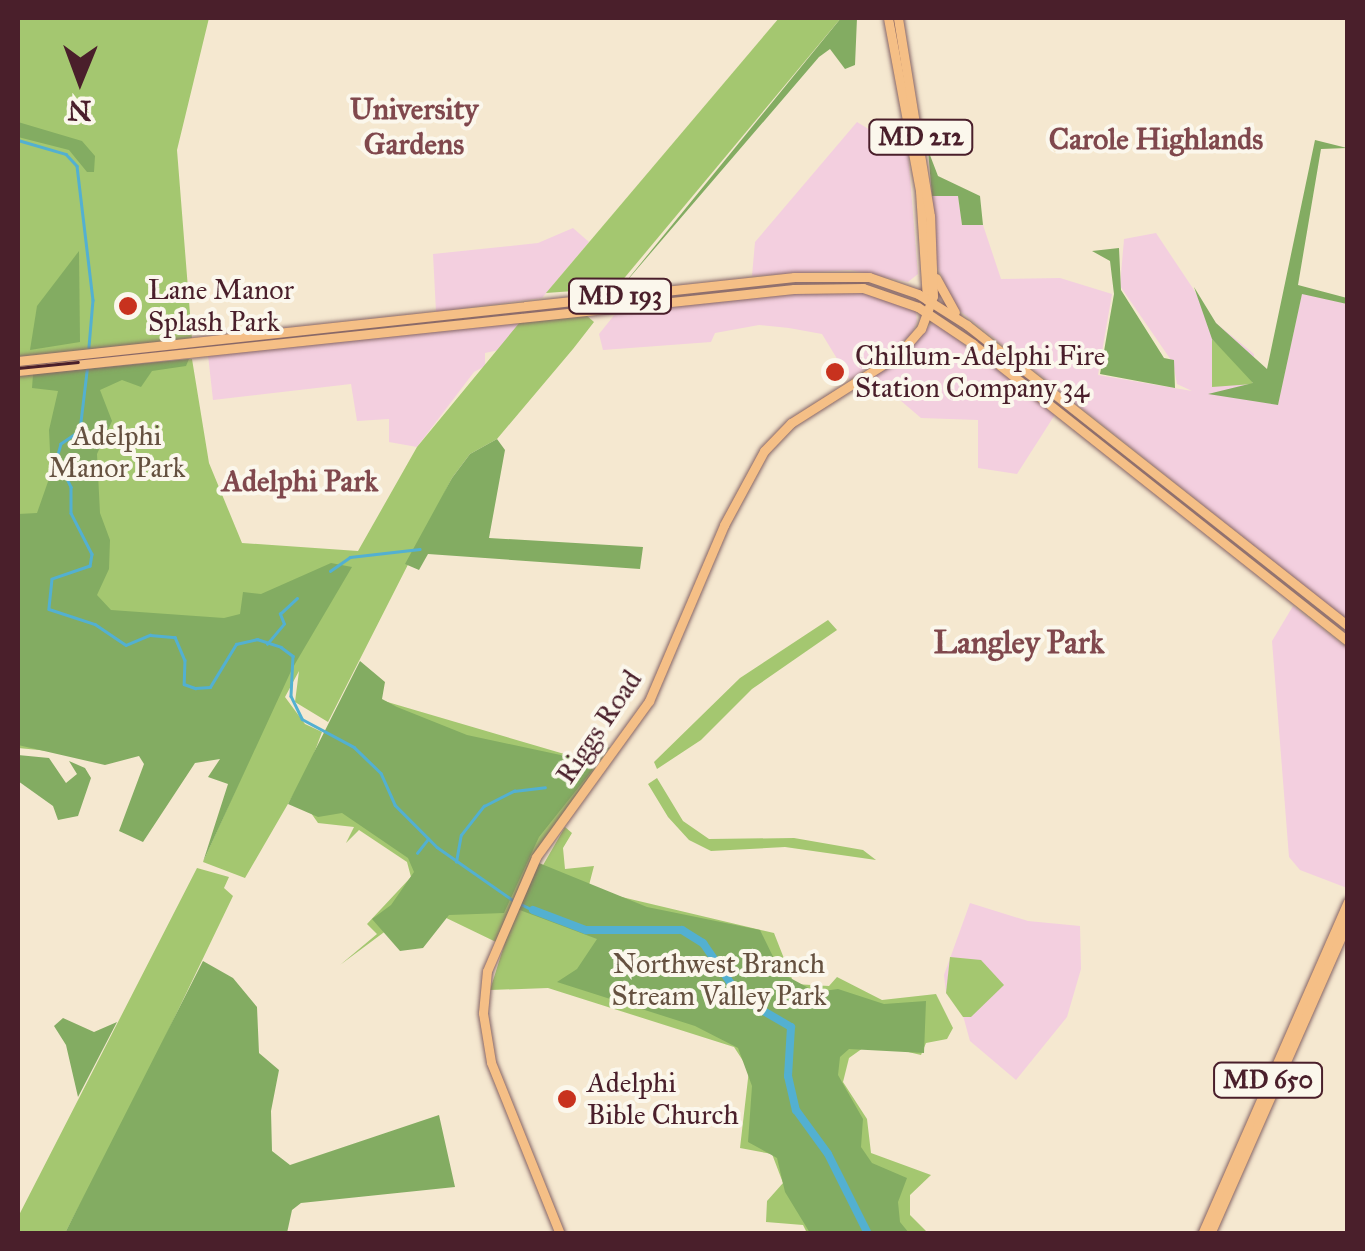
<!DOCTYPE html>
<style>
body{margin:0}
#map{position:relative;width:1365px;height:1251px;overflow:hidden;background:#f5e8d0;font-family:"IM FELL Great Primer",serif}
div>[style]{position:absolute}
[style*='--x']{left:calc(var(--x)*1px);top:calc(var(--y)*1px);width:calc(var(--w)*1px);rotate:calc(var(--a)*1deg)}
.built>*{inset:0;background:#f3cfdf}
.green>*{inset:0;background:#a4c770}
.forest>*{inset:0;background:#83ac62}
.stream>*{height:2.5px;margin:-1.25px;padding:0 1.25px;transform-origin:1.25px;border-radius:1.25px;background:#53b0d1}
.river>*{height:8px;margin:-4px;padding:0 4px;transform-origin:4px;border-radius:4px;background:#53b0d1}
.roads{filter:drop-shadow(0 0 2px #866565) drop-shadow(0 0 2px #866565)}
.major>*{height:9px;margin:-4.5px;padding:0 4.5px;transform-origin:4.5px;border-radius:4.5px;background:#f5bf86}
.tram>*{height:2.5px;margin:-1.25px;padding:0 1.25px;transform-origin:1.25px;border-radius:1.25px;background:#4a1f2b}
.dots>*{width:28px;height:28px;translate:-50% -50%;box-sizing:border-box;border:5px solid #fbf7ec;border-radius:50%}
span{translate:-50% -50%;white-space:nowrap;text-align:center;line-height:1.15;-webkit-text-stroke:8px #fbf7ec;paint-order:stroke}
.shield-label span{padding:2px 8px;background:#fbf7ec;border:2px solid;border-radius:8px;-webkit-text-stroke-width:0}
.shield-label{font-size:25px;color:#4a1f2b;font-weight:700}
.poi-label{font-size:28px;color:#4a1f2b}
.left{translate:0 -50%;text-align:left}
.park-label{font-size:28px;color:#655140}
.street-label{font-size:28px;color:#4a1f2b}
.neighbourhood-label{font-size:30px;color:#80484d;font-weight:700}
.quarter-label{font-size:32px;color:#80484d;font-weight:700}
.frame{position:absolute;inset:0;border:20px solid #4a1f2b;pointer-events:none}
.north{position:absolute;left:30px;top:30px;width:100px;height:100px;-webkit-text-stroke:8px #fbf7ec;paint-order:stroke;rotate:181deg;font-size:28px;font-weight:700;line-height:40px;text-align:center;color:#4a1f2b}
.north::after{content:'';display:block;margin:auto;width:35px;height:45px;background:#4a1f2b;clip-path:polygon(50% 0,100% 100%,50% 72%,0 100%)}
</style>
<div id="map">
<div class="built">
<div style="clip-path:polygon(857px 122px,908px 153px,918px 274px,908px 282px,850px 270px,752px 276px,755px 242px)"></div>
<div style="clip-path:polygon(958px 195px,962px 224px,983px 225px,1001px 279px,1060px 278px,1112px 294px,1098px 375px,1192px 391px,1177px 384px,1173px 363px,1120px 286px,1124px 239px,1156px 233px,1216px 323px,1254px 354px,1254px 401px,1278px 404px,1302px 293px,1347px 304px,1347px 620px,955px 307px,936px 263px,932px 196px)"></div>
<div style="clip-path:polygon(573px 228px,589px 242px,542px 298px,436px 312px,433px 254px,538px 243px)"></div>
<div style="clip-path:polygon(802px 291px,857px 292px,897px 302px,916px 312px,917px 322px,911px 335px,850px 380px,822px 334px,789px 328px,759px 325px,715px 333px,711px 342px,603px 350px,599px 334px,616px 313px)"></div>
<div style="clip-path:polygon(520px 322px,499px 350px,485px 353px,485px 366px,474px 372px,417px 447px,389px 442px,389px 419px,357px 421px,351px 384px,213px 400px,208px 355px)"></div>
<div style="clip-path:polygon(934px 322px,1056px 413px,1017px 474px,978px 468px,978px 420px,921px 418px,873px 377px)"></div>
<div style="clip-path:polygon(1293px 606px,1347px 648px,1347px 888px,1300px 870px,1289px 857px,1272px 641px)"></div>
<div style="clip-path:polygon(970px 903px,1028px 921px,1080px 926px,1081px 969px,1067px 1017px,1016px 1080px,970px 1041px,962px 1012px,946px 993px,944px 975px)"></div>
</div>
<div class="green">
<div style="clip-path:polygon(18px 18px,209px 18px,177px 150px,192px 339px,18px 357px)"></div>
<div style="clip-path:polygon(779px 18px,841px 18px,616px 288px,546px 293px)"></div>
<div style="clip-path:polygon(586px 315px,594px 322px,573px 349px,497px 439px,470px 454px,452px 478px,328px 722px,295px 702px,299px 671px,285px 697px,305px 724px,322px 732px,309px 767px,350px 691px,578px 758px,610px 747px,549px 835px,496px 942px,438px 914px,387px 930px,340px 965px,377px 934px,367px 924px,411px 877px,407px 862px,359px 830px,346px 843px,354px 827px,318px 823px,297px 793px,307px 771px,245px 878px,203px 862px,256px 745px,111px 757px,18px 748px,18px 376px,192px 359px,209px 463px,242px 543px,358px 551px,417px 447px,520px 322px)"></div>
<div style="clip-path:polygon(1212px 339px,1251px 375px,1253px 384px,1212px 387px)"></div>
<div style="clip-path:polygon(828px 620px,837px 630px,752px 689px,701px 740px,657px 769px,654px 762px,740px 678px)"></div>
<div style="clip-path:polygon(657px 778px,683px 821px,709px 839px,794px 838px,863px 850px,876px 860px,785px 847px,711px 851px,689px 840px,668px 817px,648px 784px)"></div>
<div style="clip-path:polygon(565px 827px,572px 833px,563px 848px,565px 869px,594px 866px,588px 889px,774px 933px,794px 984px,829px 986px,837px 977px,882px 1000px,936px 994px,953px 1028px,947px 1039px,926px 1043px,921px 1055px,870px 1043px,849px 1058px,843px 1082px,867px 1119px,871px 1153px,931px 1175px,910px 1195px,910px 1215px,928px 1233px,807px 1233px,803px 1225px,766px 1222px,767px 1201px,783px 1183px,772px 1154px,740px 1148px,749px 1070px,734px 1047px,548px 988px,490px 990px,513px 917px)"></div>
<div style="clip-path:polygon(197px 868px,229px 877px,224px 888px,233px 896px,132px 1106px,65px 1233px,18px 1233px,18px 1217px)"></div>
<div style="clip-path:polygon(950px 957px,981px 960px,1004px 985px,971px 1017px,963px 1017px,946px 993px)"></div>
</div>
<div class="forest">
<div style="clip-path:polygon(841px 18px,857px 18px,855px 65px,845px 69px,830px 49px,819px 57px,619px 290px)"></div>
<div style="clip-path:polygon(18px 122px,82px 141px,95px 156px,94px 172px,87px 172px,69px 150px,18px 137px)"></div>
<div style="clip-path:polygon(1315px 140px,1347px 148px,1321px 149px,1298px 285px,1347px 298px,1347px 304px,1302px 294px,1278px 405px,1208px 394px,1253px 383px,1212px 339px,1194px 287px,1216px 323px,1267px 369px)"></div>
<div style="clip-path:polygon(928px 150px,938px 176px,980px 196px,983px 225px,962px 225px,958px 196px,932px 196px)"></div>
<div style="clip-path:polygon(1119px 248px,1121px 290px,1164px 358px,1174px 360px,1175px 388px,1100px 374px,1114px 294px,1110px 261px,1092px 251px)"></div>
<div style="clip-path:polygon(79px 251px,80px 342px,30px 350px,37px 306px)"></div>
<div style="clip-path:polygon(189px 359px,186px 366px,152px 371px,141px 387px,122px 380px,100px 390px,112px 421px,97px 454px,100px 513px,110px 540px,109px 569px,97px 595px,111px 610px,224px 618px,240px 614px,243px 592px,261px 594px,331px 563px,352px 567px,292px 669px,203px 862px,228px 784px,208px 777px,220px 759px,195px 763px,143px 842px,119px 831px,144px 764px,139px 756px,105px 765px,18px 745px,18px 514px,37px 513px,51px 473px,49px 430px,58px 391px,32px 388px,33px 374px)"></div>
<div style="clip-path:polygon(497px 439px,505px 450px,489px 538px,643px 547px,640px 569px,428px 554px,419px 570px,405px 564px,452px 478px,470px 454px)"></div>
<div style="clip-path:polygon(360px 661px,385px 682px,382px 699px,397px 707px,467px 735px,598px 763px,539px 837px,504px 913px,449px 915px,423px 948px,400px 951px,372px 919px,391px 905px,414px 872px,408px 858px,342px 813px,318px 817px,288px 804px)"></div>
<div style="clip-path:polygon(18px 755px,49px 758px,66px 783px,77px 774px,69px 761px,85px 768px,91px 778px,78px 816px,58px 820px,53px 806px,18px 781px)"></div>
<div style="clip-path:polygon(539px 863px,647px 907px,760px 930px,781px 973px,816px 992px,838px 989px,884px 1004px,926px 1001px,924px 1053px,849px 1049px,840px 1057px,838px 1075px,863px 1119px,861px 1147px,872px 1163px,907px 1178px,898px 1202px,900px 1222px,909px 1233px,810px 1233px,785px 1192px,777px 1158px,748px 1142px,752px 1086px,738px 1048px,695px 1026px,557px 982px,577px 969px,597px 939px,517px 909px)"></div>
<div style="clip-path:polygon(203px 961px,233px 978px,257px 1007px,259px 1053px,279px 1070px,271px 1111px,272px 1151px,290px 1165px,439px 1115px,455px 1187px,301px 1203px,292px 1210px,287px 1233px,65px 1233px)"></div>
<div style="clip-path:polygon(63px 1018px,94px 1032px,117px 1022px,78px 1097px,66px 1045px,54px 1026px)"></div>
</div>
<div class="stream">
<div style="--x:18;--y:140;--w:50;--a:16.3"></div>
<div style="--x:66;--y:154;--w:16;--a:47"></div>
<div style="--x:77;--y:166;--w:135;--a:83.2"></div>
<div style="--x:93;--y:300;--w:47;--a:94.9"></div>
<div style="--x:89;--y:355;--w:77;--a:96.8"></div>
<div style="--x:80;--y:431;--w:23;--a:146"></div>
<div style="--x:61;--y:444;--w:15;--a:106"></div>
<div style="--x:57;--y:458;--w:32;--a:64"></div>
<div style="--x:71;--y:487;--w:26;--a:90"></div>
<div style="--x:71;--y:513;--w:46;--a:62.9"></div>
<div style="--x:92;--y:554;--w:12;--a:99"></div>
<div style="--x:90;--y:566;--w:40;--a:161.1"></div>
<div style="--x:52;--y:579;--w:30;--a:96"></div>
<div style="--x:49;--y:609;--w:48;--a:18.1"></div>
<div style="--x:95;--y:624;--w:37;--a:34"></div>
<div style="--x:126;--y:645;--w:26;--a:-23"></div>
<div style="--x:150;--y:635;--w:25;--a:5"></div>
<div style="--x:175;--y:637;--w:25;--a:67"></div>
<div style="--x:185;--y:660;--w:24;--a:92"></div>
<div style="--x:184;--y:684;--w:12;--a:20"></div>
<div style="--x:195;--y:688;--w:15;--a:-4"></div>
<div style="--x:210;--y:687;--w:50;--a:-58.8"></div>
<div style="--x:236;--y:644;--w:22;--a:-13"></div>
<div style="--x:257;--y:639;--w:25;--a:18"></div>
<div style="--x:281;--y:647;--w:15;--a:37"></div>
<div style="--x:293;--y:656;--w:40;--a:92.9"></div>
<div style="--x:291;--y:696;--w:25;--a:64"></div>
<div style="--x:302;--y:719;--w:59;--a:28.3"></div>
<div style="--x:354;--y:747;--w:37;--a:44"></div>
<div style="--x:381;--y:773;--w:35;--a:66"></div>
<div style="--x:395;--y:805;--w:59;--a:45"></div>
<div style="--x:437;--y:847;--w:94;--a:35"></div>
<div style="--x:330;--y:571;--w:24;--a:-35"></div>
<div style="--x:350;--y:557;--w:70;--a:-6.5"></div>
<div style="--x:267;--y:644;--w:26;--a:-50"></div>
<div style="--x:284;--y:624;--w:11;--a:-112"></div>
<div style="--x:280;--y:614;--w:23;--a:-43"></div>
<div style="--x:417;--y:853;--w:18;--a:-52"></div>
<div style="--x:456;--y:862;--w:27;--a:-80"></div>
<div style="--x:461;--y:835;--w:37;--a:-52"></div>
<div style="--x:484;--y:806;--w:34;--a:-27"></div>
<div style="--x:514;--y:791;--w:31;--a:-7"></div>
<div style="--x:521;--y:904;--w:13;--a:27"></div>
</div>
<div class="river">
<div style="--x:533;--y:910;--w:57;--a:20.7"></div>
<div style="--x:586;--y:930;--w:96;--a:0"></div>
<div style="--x:682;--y:930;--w:25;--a:32"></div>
<div style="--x:703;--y:943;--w:67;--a:55.4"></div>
<div style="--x:741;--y:998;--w:58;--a:30.1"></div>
<div style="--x:791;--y:1027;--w:49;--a:93.5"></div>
<div style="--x:788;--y:1076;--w:35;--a:77"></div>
<div style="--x:796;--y:1110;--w:54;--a:54"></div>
<div style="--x:828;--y:1154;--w:89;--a:63.4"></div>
</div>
<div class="roads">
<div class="major">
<div style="--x:888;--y:18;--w:176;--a:79.5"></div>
<div style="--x:920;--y:191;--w:109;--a:86.3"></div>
<div style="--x:936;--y:278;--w:39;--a:61"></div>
<div style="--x:18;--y:361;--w:781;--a:-6.18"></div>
<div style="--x:794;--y:277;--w:75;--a:0"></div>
<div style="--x:869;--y:277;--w:52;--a:19.1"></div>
<div style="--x:918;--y:294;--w:58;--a:32.3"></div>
<div style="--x:967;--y:325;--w:486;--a:38.3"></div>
<div style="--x:18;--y:371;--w:780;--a:-6.03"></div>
<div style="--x:794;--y:289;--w:69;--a:-0.8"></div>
<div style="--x:863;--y:288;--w:58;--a:19.1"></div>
<div style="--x:918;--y:307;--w:66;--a:33.9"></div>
<div style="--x:973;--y:344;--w:478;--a:38.4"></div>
<div style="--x:560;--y:1234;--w:185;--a:-111.9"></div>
<div style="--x:491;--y:1062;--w:50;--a:-99.3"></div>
<div style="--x:483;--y:1013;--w:42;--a:-84.6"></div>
<div style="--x:487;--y:971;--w:124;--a:-66.7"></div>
<div style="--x:536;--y:857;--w:193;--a:-54.1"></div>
<div style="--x:649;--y:701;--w:191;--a:-66.9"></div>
<div style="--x:724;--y:525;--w:84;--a:-61.6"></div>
<div style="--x:764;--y:451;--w:39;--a:-46"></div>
<div style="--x:791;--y:423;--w:127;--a:-32.4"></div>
<div style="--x:898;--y:355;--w:35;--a:-49"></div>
<div style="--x:921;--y:329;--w:35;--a:-70"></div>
<div style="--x:933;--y:296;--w:80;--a:-92.1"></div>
<div style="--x:930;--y:216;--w:201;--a:-99.2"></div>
<div style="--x:1202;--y:1234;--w:363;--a:-66.3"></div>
<div style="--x:1210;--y:1234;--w:342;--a:-66.2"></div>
</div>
</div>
<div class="tram">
<div style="--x:18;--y:368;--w:60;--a:-5.7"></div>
</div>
<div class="dots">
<div style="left:128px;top:306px;background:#c8321e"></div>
<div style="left:835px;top:372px;background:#c8321e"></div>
<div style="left:567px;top:1099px;background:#c8321e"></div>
</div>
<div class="shield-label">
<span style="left:921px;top:137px">MD 212</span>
<span style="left:620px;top:296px">MD 193</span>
<span style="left:1268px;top:1080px">MD 650</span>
</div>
<div class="poi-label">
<span class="left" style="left:148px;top:306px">Lane Manor<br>Splash Park</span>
<span class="left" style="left:855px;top:372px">Chillum-Adelphi Fire<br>Station Company 34</span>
<span class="left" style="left:587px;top:1099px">Adelphi<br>Bible Church</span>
</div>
<div class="park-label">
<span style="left:117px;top:452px">Adelphi<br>Manor Park</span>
<span style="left:719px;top:980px">Northwest Branch<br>Stream Valley Park</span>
</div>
<div class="street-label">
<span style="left:599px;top:727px;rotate:-56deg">Riggs Road</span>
</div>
<div class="neighbourhood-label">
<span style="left:414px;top:126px">University<br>Gardens</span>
<span style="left:1156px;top:139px">Carole Highlands</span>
<span style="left:300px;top:481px">Adelphi Park</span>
</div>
<div class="quarter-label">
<span style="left:1019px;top:643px">Langley Park</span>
</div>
<div class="frame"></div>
<div class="north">N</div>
</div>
